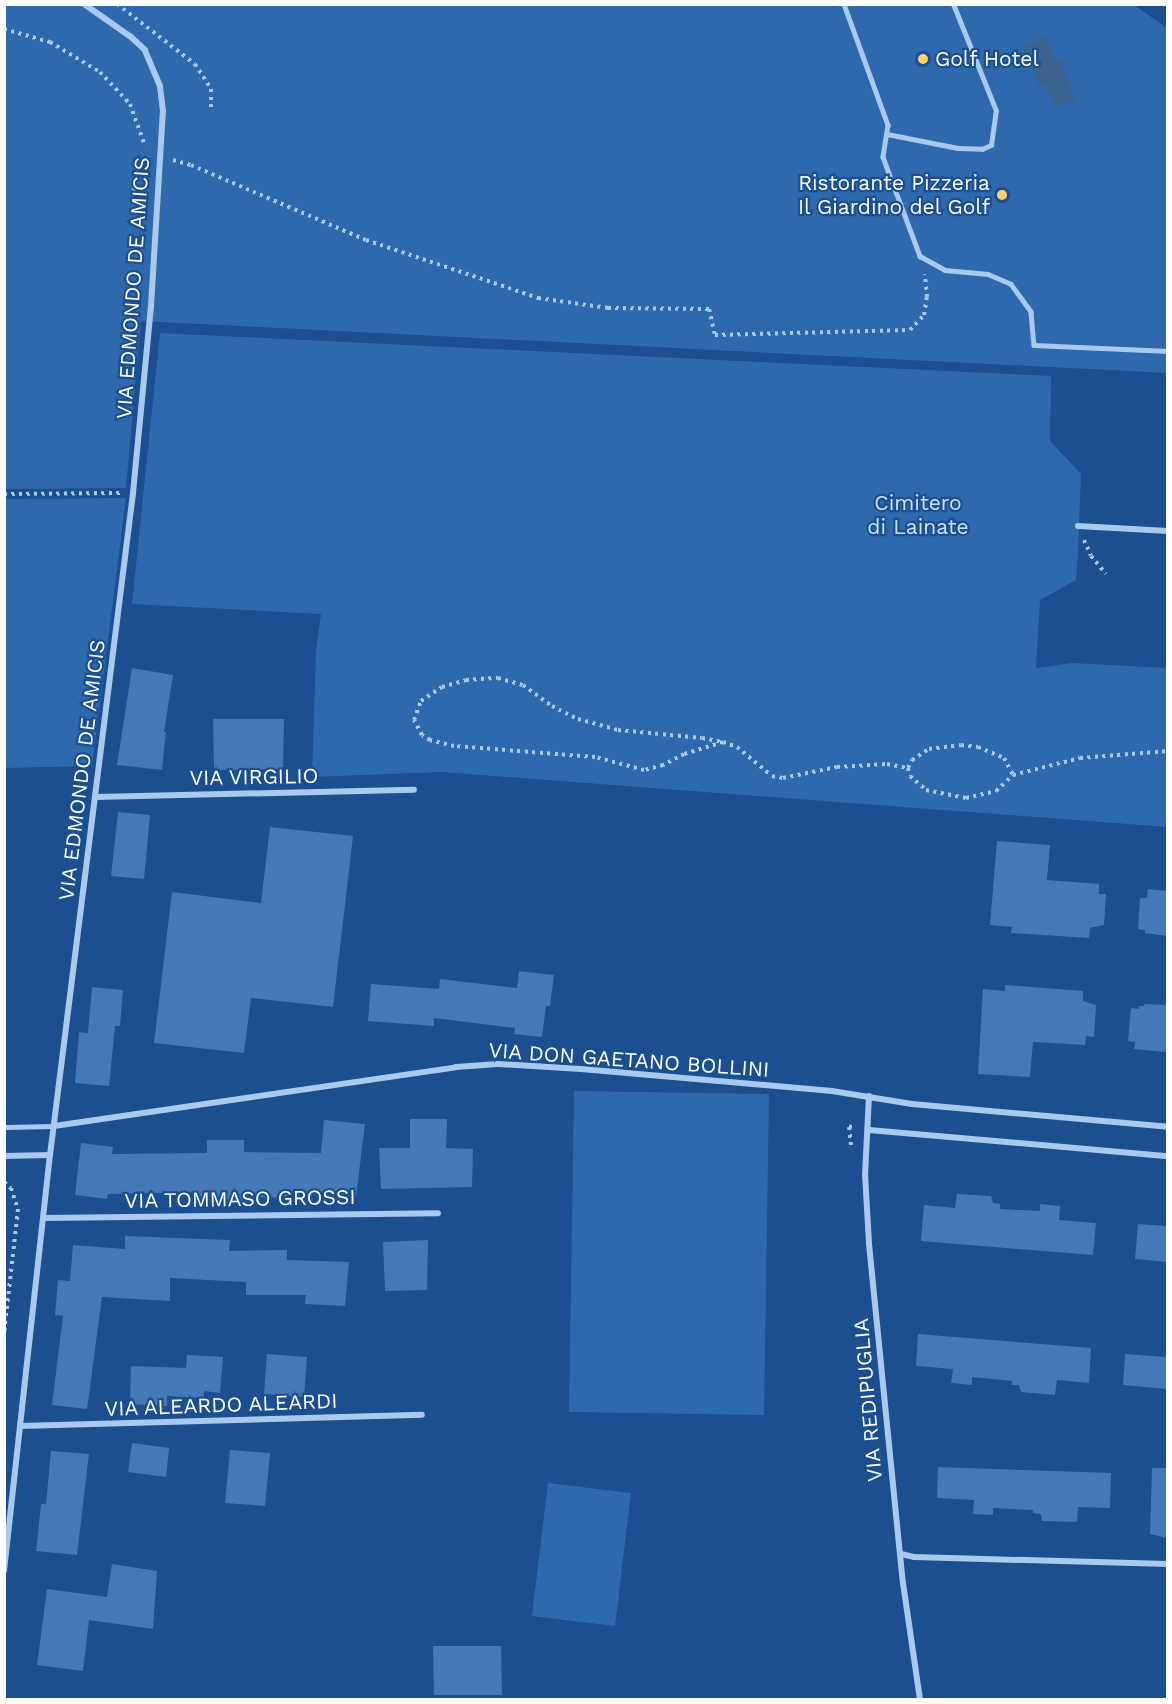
<!DOCTYPE html>
<style>
body{margin:0}
#map{position:relative;width:1172px;height:1704px;overflow:hidden;background:#1b4f8f;font-family:"Work Sans",sans-serif}
div>[style]{position:absolute}
[style*='--x']{left:calc(var(--x)*1px);top:calc(var(--y)*1px);width:calc(var(--w)*1px);rotate:calc(var(--a)*1deg)}
.green>*{inset:0;background:#2e69ad}
.water>*{inset:0;background:#3c6290}
.building>*{inset:0;background:#4478b7}
.path>*{height:4px;margin-top:-2px;transform-origin:0;background:repeating-linear-gradient(90deg,#a9c9ee 0 3px,transparent 0 7.5px)}
.lane>*{height:4.5px;margin:-2.25px;padding:0 2.25px;transform-origin:2.25px;border-radius:2.25px;background:#a9c9ee}
.street>*{height:6px;margin:-3px;padding:0 3px;transform-origin:3px;border-radius:3px;background:#a9c9ee}
.dots>*{width:16px;height:16px;translate:-50% -50%;box-sizing:border-box;border:3px solid #1b4f8f;border-radius:50%}
span{translate:-50% -50%;white-space:nowrap;text-align:center;line-height:1.15;-webkit-text-stroke:4.5px #1b4f8f;paint-order:stroke}
.poi-label{font-size:21px;color:#fff}
.left{translate:0 -50%;text-align:left}
.right{translate:-100% -50%;text-align:right}
.street-label{font-size:21px;color:#fff}
.park-label{font-size:21px;color:#cfe3fa}
.frame{position:absolute;inset:0;border:6px solid #fff;pointer-events:none}
</style>
<div id="map">
<div class="green">
<div style="clip-path:polygon(4px 5px,1134px 5px,1167px 28px,1167px 373px,141px 321px,126px 488px,5px 489px)"></div>
<div style="clip-path:polygon(160px 333px,1051px 376px,1050px 441px,1081px 474px,1078px 555px,1076px 580px,1040px 600px,1036px 668px,1072px 663px,1167px 668px,1167px 827px,441px 772px,312px 777px,316px 651px,321px 614px,132px 604px)"></div>
<div style="clip-path:polygon(126px 498px,92px 766px,5px 768px,5px 499px)"></div>
<div style="clip-path:polygon(574px 1091px,769px 1094px,764px 1415px,569px 1412px)"></div>
<div style="clip-path:polygon(548px 1483px,631px 1493px,615px 1626px,532px 1616px)"></div>
</div>
<div class="water">
<div style="clip-path:polygon(1046px 37px,1055px 60px,1060px 59px,1076px 100px,1055px 107px,1046px 85px,1039px 87px,1023px 45px)"></div>
</div>
<div class="building">
<div style="clip-path:polygon(132px 668px,173px 675px,164px 732px,166px 732px,162px 770px,117px 765px)"></div>
<div style="clip-path:polygon(213px 719px,284px 719px,283px 769px,214px 770px)"></div>
<div style="clip-path:polygon(118px 812px,150px 815px,144px 879px,111px 876px)"></div>
<div style="clip-path:polygon(270px 827px,353px 836px,333px 1007px,251px 998px,244px 1053px,154px 1043px,172px 892px,261px 903px)"></div>
<div style="clip-path:polygon(997px 841px,1050px 845px,1047px 880px,1099px 884px,1099px 894px,1106px 894px,1104px 925px,1090px 928px,1089px 938px,1011px 933px,1012px 927px,990px 925px)"></div>
<div style="clip-path:polygon(1148px 889px,1167px 891px,1167px 936px,1145px 933px,1145px 930px,1138px 929px,1140px 898px,1147px 898px)"></div>
<div style="clip-path:polygon(519px 971px,554px 975px,550px 1006px,546px 1006px,542px 1037px,514px 1034px,515px 1028px,434px 1018px,434px 1026px,368px 1021px,371px 984px,439px 989px,440px 979px,517px 988px)"></div>
<div style="clip-path:polygon(1005px 985px,1083px 991px,1083px 1001px,1096px 1005px,1094px 1037px,1086px 1036px,1085px 1045px,1033px 1042px,1030px 1077px,978px 1074px,983px 989px,1005px 991px)"></div>
<div style="clip-path:polygon(92px 987px,123px 990px,120px 1026px,115px 1026px,109px 1086px,75px 1083px,79px 1032px,88px 1033px)"></div>
<div style="clip-path:polygon(1144px 1004px,1167px 1005px,1167px 1047px,1165px 1052px,1134px 1049px,1135px 1042px,1128px 1041px,1131px 1008px,1139px 1009px,1139px 1006px,1144px 1006px)"></div>
<div style="clip-path:polygon(410px 1119px,447px 1119px,446px 1148px,473px 1149px,472px 1187px,381px 1189px,379px 1148px,410px 1148px)"></div>
<div style="clip-path:polygon(324px 1120px,365px 1124px,356px 1197px,299px 1191px,298px 1198px,244px 1197px,244px 1203px,196px 1203px,196px 1192px,108px 1194px,107px 1199px,75px 1195px,81px 1143px,113px 1147px,112px 1154px,207px 1153px,207px 1140px,244px 1140px,244px 1152px,321px 1153px)"></div>
<div style="clip-path:polygon(957px 1194px,991px 1196px,993px 1203px,1000px 1204px,1000px 1209px,1040px 1211px,1040px 1204px,1060px 1206px,1059px 1220px,1096px 1223px,1093px 1255px,921px 1241px,924px 1205px,955px 1208px)"></div>
<div style="clip-path:polygon(1138px 1224px,1167px 1226px,1167px 1262px,1135px 1259px)"></div>
<div style="clip-path:polygon(125px 1236px,230px 1240px,229px 1251px,287px 1250px,287px 1260px,349px 1262px,345px 1306px,305px 1304px,306px 1295px,246px 1295px,246px 1282px,170px 1278px,170px 1301px,102px 1297px,87px 1409px,52px 1405px,63px 1316px,55px 1315px,58px 1280px,70px 1281px,73px 1245px,125px 1249px)"></div>
<div style="clip-path:polygon(428px 1240px,427px 1290px,385px 1291px,383px 1242px)"></div>
<div style="clip-path:polygon(918px 1334px,1091px 1348px,1089px 1383px,1057px 1380px,1055px 1395px,1021px 1392px,1019px 1385px,1012px 1385px,1012px 1381px,972px 1377px,972px 1385px,951px 1383px,953px 1369px,916px 1366px)"></div>
<div style="clip-path:polygon(267px 1354px,307px 1357px,304px 1397px,264px 1394px)"></div>
<div style="clip-path:polygon(1125px 1354px,1167px 1357px,1167px 1389px,1123px 1385px)"></div>
<div style="clip-path:polygon(187px 1355px,223px 1357px,220px 1393px,204px 1391px,204px 1398px,167px 1396px,167px 1406px,130px 1404px,131px 1366px,186px 1368px)"></div>
<div style="clip-path:polygon(132px 1443px,169px 1448px,166px 1477px,128px 1472px)"></div>
<div style="clip-path:polygon(230px 1450px,270px 1453px,265px 1506px,225px 1503px)"></div>
<div style="clip-path:polygon(51px 1451px,89px 1454px,77px 1555px,36px 1551px,41px 1504px,46px 1504px)"></div>
<div style="clip-path:polygon(938px 1467px,1111px 1473px,1110px 1508px,1078px 1507px,1077px 1522px,1042px 1521px,1041px 1514px,1033px 1513px,1033px 1510px,993px 1508px,993px 1515px,973px 1514px,974px 1500px,937px 1498px)"></div>
<div style="clip-path:polygon(1152px 1468px,1167px 1468px,1167px 1538px,1150px 1534px)"></div>
<div style="clip-path:polygon(112px 1564px,157px 1571px,153px 1629px,89px 1620px,83px 1671px,37px 1665px,47px 1589px,107px 1597px)"></div>
<div style="clip-path:polygon(433px 1646px,501px 1646px,502px 1695px,434px 1695px)"></div>
</div>
<div class="path">
<div style="--x:117;--y:4;--w:98;--a:37.6"></div>
<div style="--x:195;--y:64;--w:30;--a:57"></div>
<div style="--x:211;--y:89;--w:20;--a:90"></div>
<div style="--x:4;--y:29;--w:48;--a:15.8"></div>
<div style="--x:50;--y:42;--w:58;--a:31"></div>
<div style="--x:100;--y:72;--w:44;--a:46.8"></div>
<div style="--x:130;--y:104;--w:45;--a:70.3"></div>
<div style="--x:173;--y:160;--w:19;--a:16"></div>
<div style="--x:191;--y:165;--w:190;--a:23.2"></div>
<div style="--x:366;--y:240;--w:182;--a:18.6"></div>
<div style="--x:538;--y:298;--w:71;--a:8.1"></div>
<div style="--x:608;--y:308;--w:101;--a:0.6"></div>
<div style="--x:709;--y:309;--w:27;--a:77"></div>
<div style="--x:715;--y:335;--w:195;--a:-1.5"></div>
<div style="--x:910;--y:330;--w:21;--a:-47"></div>
<div style="--x:924;--y:315;--w:18;--a:-81"></div>
<div style="--x:927;--y:297;--w:23;--a:-95"></div>
<div style="--x:132;--y:198;--w:25;--a:-78"></div>
<div style="--x:137;--y:174;--w:19;--a:-65"></div>
<div style="--x:4;--y:494;--w:117;--a:-0.5"></div>
<div style="--x:1084;--y:540;--w:17;--a:66"></div>
<div style="--x:1091;--y:556;--w:23;--a:50"></div>
<div style="--x:723;--y:742;--w:41;--a:162.9"></div>
<div style="--x:684;--y:754;--w:24;--a:152"></div>
<div style="--x:663;--y:765;--w:20;--a:165"></div>
<div style="--x:644;--y:770;--w:51;--a:-165.1"></div>
<div style="--x:595;--y:757;--w:141;--a:-175.5"></div>
<div style="--x:454;--y:746;--w:25;--a:-166"></div>
<div style="--x:430;--y:740;--w:9;--a:-148"></div>
<div style="--x:422;--y:735;--w:17;--a:-118"></div>
<div style="--x:414;--y:720;--w:20;--a:-70"></div>
<div style="--x:421;--y:701;--w:25;--a:-34"></div>
<div style="--x:442;--y:687;--w:25;--a:-16"></div>
<div style="--x:466;--y:680;--w:32;--a:-4"></div>
<div style="--x:498;--y:678;--w:26;--a:16"></div>
<div style="--x:523;--y:685;--w:36;--a:36"></div>
<div style="--x:552;--y:706;--w:29;--a:27"></div>
<div style="--x:578;--y:719;--w:41;--a:15.4"></div>
<div style="--x:618;--y:730;--w:84;--a:5.4"></div>
<div style="--x:702;--y:738;--w:21;--a:11"></div>
<div style="--x:723;--y:742;--w:15;--a:20"></div>
<div style="--x:737;--y:747;--w:45;--a:39.6"></div>
<div style="--x:772;--y:776;--w:11;--a:10"></div>
<div style="--x:783;--y:778;--w:55;--a:-11.5"></div>
<div style="--x:837;--y:767;--w:50;--a:-3.4"></div>
<div style="--x:887;--y:764;--w:21;--a:11"></div>
<div style="--x:908;--y:768;--w:8;--a:76"></div>
<div style="--x:910;--y:776;--w:21;--a:41"></div>
<div style="--x:926;--y:790;--w:41;--a:11.3"></div>
<div style="--x:966;--y:798;--w:31;--a:-13"></div>
<div style="--x:996;--y:791;--w:23;--a:-43"></div>
<div style="--x:1013;--y:775;--w:69;--a:-14.2"></div>
<div style="--x:1080;--y:758;--w:88;--a:-4.5"></div>
<div style="--x:908;--y:768;--w:9;--a:-63"></div>
<div style="--x:912;--y:760;--w:20;--a:-33"></div>
<div style="--x:929;--y:749;--w:32;--a:-7"></div>
<div style="--x:961;--y:745;--w:17;--a:7"></div>
<div style="--x:978;--y:747;--w:28;--a:23"></div>
<div style="--x:1004;--y:758;--w:19;--a:62"></div>
<div style="--x:851;--y:1145;--w:18;--a:-96"></div>
<div style="--x:849;--y:1127;--w:4;--a:-14"></div>
<div style="--x:4;--y:1182;--w:9;--a:41"></div>
<div style="--x:11;--y:1188;--w:22;--a:72"></div>
<div style="--x:18;--y:1209;--w:125;--a:96.4"></div>
</div>
<div class="lane">
<div style="--x:844;--y:4;--w:129;--a:70"></div>
<div style="--x:888;--y:125;--w:32;--a:99"></div>
<div style="--x:883;--y:157;--w:106;--a:69.5"></div>
<div style="--x:920;--y:256;--w:29;--a:29"></div>
<div style="--x:945;--y:270;--w:43;--a:5.3"></div>
<div style="--x:988;--y:274;--w:25;--a:23"></div>
<div style="--x:1011;--y:284;--w:34;--a:54"></div>
<div style="--x:1031;--y:312;--w:33;--a:85"></div>
<div style="--x:1034;--y:345;--w:134;--a:2.6"></div>
<div style="--x:887;--y:134;--w:72;--a:11.2"></div>
<div style="--x:958;--y:148;--w:24;--a:2"></div>
<div style="--x:982;--y:149;--w:10;--a:-24"></div>
<div style="--x:991;--y:145;--w:34;--a:-82"></div>
<div style="--x:996;--y:111;--w:115;--a:-111.9"></div>
<div style="--x:4;--y:1127;--w:50;--a:-1.1"></div>
</div>
<div class="street">
<div style="--x:1078;--y:526;--w:90;--a:3.2"></div>
<div style="--x:95;--y:797;--w:319;--a:-1.3"></div>
<div style="--x:869;--y:1096;--w:78;--a:92.9"></div>
<div style="--x:865;--y:1174;--w:70;--a:86.7"></div>
<div style="--x:869;--y:1244;--w:341;--a:84.3"></div>
<div style="--x:903;--y:1583;--w:118;--a:81.7"></div>
<div style="--x:54;--y:1126;--w:406;--a:-8.3"></div>
<div style="--x:456;--y:1067;--w:42;--a:-4.1"></div>
<div style="--x:498;--y:1064;--w:83;--a:3.4"></div>
<div style="--x:581;--y:1069;--w:252;--a:5"></div>
<div style="--x:832;--y:1091;--w:81;--a:9.2"></div>
<div style="--x:912;--y:1104;--w:257;--a:5.1"></div>
<div style="--x:869;--y:1130;--w:300;--a:5"></div>
<div style="--x:4;--y:1156;--w:46;--a:-1.2"></div>
<div style="--x:43;--y:1218;--w:395;--a:-0.7"></div>
<div style="--x:20;--y:1426;--w:402;--a:-1.6"></div>
<div style="--x:901;--y:1554;--w:13;--a:13"></div>
<div style="--x:914;--y:1557;--w:254;--a:1.6"></div>
<div style="--x:4;--y:1571;--w:419;--a:-83.7"></div>
<div style="--x:50;--y:1155;--w:667;--a:-82.85"></div>
<div style="--x:133;--y:493;--w:188;--a:-84.5"></div>
<div style="--x:151;--y:306;--w:195;--a:-86.5"></div>
<div style="--x:163;--y:111;--w:25;--a:-97"></div>
<div style="--x:160;--y:86;--w:39;--a:-113"></div>
<div style="--x:145;--y:50;--w:19;--a:-137"></div>
<div style="--x:131;--y:37;--w:57;--a:-144.9"></div>
</div>
<div class="dots">
<div style="left:923px;top:59px;background:#ffd166"></div>
<div style="left:1002px;top:195px;background:#ffd166"></div>
</div>
<div class="poi-label">
<span class="left" style="left:935px;top:59px">Golf Hotel</span>
<span class="right" style="left:990px;top:195px">Ristorante Pizzeria<br>Il Giardino del Golf</span>
</div>
<div class="street-label">
<span style="left:133px;top:288px;rotate:-86deg">VIA EDMONDO DE AMICIS</span>
<span style="left:82px;top:770px;rotate:-83deg">VIA EDMONDO DE AMICIS</span>
<span style="left:254px;top:777px;rotate:-1deg">VIA VIRGILIO</span>
<span style="left:629px;top:1060px;rotate:4deg">VIA DON GAETANO BOLLINI</span>
<span style="left:240px;top:1199px;rotate:-1deg">VIA TOMMASO GROSSI</span>
<span style="left:868px;top:1400px;rotate:-95deg">VIA REDIPUGLIA</span>
<span style="left:221px;top:1405px;rotate:-2deg">VIA ALEARDO ALEARDI</span>
</div>
<div class="park-label">
<span style="left:918px;top:515px">Cimitero<br>di Lainate</span>
</div>
<div class="frame"></div>
</div>
